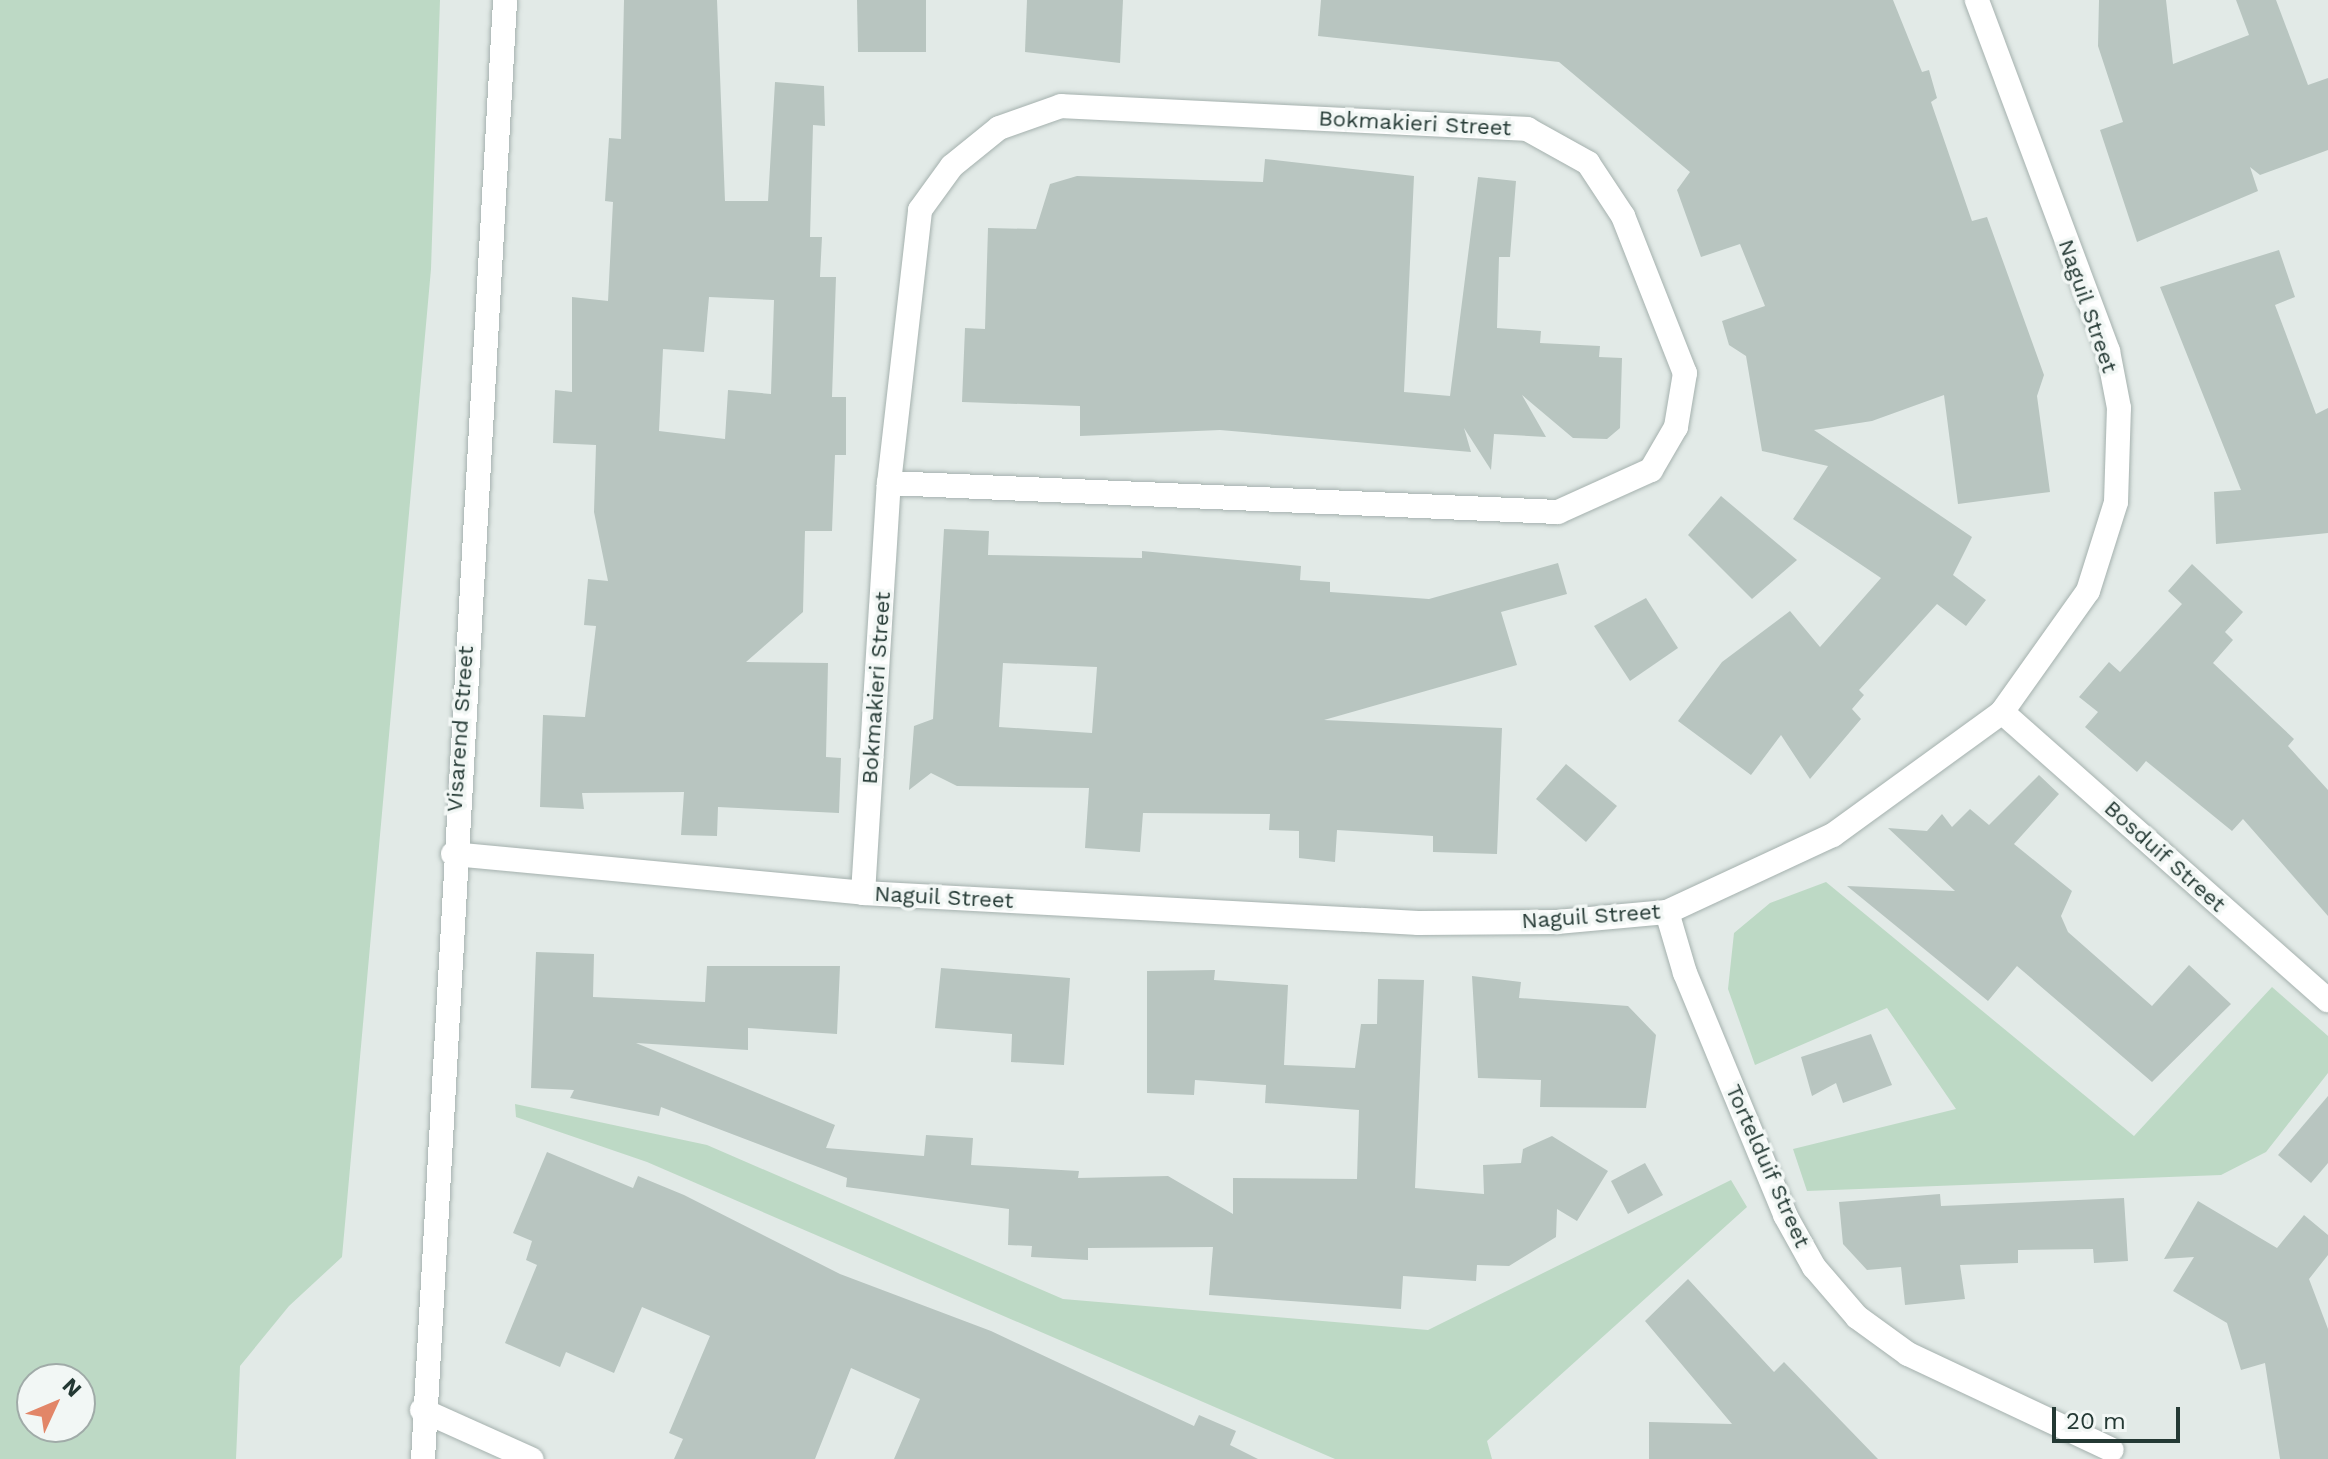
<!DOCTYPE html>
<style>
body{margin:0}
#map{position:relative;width:2328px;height:1459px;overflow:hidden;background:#e2eae7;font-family:"Work Sans",sans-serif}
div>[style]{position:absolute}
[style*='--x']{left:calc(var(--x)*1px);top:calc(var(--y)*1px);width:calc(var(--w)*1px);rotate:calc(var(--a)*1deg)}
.green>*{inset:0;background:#bdd9c5}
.building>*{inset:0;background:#b8c5c0}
.roads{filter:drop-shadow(0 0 2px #a5b1ae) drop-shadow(0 0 2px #a5b1ae)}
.minor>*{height:24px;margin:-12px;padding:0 12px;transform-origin:12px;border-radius:12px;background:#fff}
span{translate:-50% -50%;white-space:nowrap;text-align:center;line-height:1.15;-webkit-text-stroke:7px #f2f7f5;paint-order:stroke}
.street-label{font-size:22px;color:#243934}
.north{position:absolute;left:16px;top:1363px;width:80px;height:80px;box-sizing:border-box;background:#f2f7f5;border:2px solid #a0aba8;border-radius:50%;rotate:46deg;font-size:22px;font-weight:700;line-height:32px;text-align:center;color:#243934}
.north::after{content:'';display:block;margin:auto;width:28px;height:36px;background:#e28668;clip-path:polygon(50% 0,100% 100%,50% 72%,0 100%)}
.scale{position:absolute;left:2052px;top:1407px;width:128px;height:36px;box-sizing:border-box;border:4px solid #243934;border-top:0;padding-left:10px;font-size:24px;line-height:28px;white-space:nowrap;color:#243934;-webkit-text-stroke:6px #f2f7f5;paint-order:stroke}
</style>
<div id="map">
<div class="green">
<div style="clip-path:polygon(evenodd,0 0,440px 0,431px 269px,342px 1257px,289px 1306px,240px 1366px,236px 1459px,0 1459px,0 0,80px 1379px,80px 1427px,32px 1427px,32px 1379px,80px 1379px)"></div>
<div style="clip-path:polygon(1826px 882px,2134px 1136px,2272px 987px,2328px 1036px,2328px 1073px,2266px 1152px,2221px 1175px,1807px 1191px,1793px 1149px,1956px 1109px,1887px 1008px,1755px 1065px,1728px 989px,1734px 933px,1770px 903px)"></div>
<div style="clip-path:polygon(515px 1104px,707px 1145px,1063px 1299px,1428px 1330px,1731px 1180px,1747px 1207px,1487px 1441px,1492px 1459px,1335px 1459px,647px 1162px,516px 1117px)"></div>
</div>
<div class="building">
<div style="clip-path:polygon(evenodd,624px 0,717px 0,725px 201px,768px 201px,775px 82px,824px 86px,825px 126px,813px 125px,810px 237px,822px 237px,820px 277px,836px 277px,832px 397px,846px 397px,846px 455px,835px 455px,832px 531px,805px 531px,803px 612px,746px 662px,828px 663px,826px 757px,841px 758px,839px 813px,718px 807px,717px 836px,681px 835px,684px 792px,582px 793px,584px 809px,540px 807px,543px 715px,585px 717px,596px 626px,584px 625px,588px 579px,608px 581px,594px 512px,596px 445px,553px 443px,555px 390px,572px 392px,572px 297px,608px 301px,613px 202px,605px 201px,609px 138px,621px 139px,624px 0,709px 297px,774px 300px,771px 394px,728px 390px,725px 439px,659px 431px,663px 349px,704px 352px,709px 297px)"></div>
<div style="clip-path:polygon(857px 0,926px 0,926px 52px,858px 52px)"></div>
<div style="clip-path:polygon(1027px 0,1123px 0,1120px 63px,1025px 52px)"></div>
<div style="clip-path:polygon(1321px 0,1893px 0,1922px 72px,1929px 70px,1937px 98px,1931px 102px,1972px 221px,1987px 217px,2044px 375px,2037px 396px,2050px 492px,1958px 504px,1944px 395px,1872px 421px,1814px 430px,1972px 537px,1953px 575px,1986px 600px,1966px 626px,1937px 604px,1859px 690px,1864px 695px,1852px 709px,1861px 719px,1810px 779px,1781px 735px,1751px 775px,1678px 721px,1722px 662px,1790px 611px,1820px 647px,1881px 578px,1793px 519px,1828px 466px,1762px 451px,1746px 356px,1729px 345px,1722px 321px,1765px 306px,1740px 244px,1701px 257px,1677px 190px,1690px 172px,1559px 62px,1318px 36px)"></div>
<div style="clip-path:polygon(2099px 0,2166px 0,2173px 64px,2249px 35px,2236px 0,2276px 0,2308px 85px,2328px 78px,2328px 150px,2260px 175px,2250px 167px,2258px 191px,2137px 242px,2100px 130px,2123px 122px,2098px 46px)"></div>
<div style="clip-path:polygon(1265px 159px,1414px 176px,1404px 392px,1450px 396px,1478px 177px,1516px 181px,1510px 257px,1499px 257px,1497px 328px,1541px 331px,1540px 343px,1600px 346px,1599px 357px,1622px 358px,1620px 428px,1607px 439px,1573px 438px,1522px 395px,1546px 437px,1494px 434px,1491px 470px,1464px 428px,1471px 452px,1220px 430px,1080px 436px,1080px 406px,962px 402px,965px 328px,985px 329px,988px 228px,1036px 229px,1050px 184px,1077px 176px,1263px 182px)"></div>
<div style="clip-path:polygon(2279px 250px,2295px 297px,2275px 305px,2316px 414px,2328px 408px,2328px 533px,2216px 544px,2214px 492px,2241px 490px,2160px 287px)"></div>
<div style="clip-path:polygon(1721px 496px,1797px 560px,1752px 599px,1688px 535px)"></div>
<div style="clip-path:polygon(evenodd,944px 529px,989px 531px,988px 555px,1142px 558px,1142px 551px,1301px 566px,1300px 580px,1330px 582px,1330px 592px,1429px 599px,1558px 563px,1567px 594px,1501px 612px,1517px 665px,1324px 720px,1502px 728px,1497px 854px,1433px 852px,1433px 836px,1337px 830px,1335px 862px,1299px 858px,1299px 831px,1269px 830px,1270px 814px,1143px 813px,1140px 852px,1085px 848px,1089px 788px,957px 786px,931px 773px,909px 790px,914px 726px,933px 719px,944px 529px,1003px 663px,1097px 667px,1092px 733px,999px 727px,1003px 663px)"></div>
<div style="clip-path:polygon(2192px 564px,2243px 612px,2225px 632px,2233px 640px,2213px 663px,2294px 739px,2288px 746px,2328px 790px,2328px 916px,2243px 819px,2232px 831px,2146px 761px,2137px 772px,2085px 727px,2098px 712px,2079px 697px,2109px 662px,2120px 672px,2182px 604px,2168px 591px)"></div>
<div style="clip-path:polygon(1646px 598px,1678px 648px,1630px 681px,1594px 626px)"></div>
<div style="clip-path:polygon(1566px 764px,1617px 806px,1586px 842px,1536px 799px)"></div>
<div style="clip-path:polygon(2039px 775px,2059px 794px,2014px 844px,2072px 891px,2061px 916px,2068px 932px,2152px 1006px,2189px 965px,2231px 1004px,2152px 1082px,2017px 966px,1988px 1001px,1847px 886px,1955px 891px,1888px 828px,1927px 831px,1942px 814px,1952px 827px,1970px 809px,1989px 825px)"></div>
<div style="clip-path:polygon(536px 952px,594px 954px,593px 997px,705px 1002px,707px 966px,840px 966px,837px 1034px,748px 1028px,748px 1050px,636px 1043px,835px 1125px,826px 1148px,924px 1156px,926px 1135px,973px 1138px,971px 1165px,1079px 1171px,1078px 1178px,1168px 1176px,1233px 1214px,1233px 1178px,1357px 1179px,1359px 1110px,1265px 1103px,1266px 1085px,1195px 1080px,1194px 1095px,1147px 1093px,1147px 971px,1215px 970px,1214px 980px,1288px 985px,1284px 1065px,1355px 1068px,1361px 1024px,1377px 1024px,1378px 979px,1424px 980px,1415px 1188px,1484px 1194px,1483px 1165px,1521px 1163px,1523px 1149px,1552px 1136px,1608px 1171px,1577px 1221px,1557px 1209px,1556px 1237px,1509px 1266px,1477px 1265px,1476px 1281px,1403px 1276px,1401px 1309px,1209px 1295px,1213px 1247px,1088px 1248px,1088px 1260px,1031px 1257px,1032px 1246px,1008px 1245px,1009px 1209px,846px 1187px,847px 1178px,661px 1107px,659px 1116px,570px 1098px,574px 1090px,531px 1088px)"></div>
<div style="clip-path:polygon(941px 968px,1070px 978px,1064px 1065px,1011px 1062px,1012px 1034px,935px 1028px)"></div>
<div style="clip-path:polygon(1472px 976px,1521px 982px,1519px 998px,1628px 1006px,1656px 1035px,1646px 1108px,1540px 1107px,1541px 1080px,1478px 1078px)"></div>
<div style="clip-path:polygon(1871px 1034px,1892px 1085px,1843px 1103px,1836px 1083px,1812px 1096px,1801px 1057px)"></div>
<div style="clip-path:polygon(2328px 1096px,2328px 1163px,2311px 1183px,2278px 1155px)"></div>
<div style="clip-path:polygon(547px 1152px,633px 1188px,638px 1176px,684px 1195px,840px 1274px,991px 1331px,1194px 1426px,1199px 1415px,1236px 1431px,1230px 1445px,1258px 1459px,894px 1459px,920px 1399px,851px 1368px,815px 1459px,674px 1459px,683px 1439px,669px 1433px,710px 1336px,642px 1307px,614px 1373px,566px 1352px,560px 1367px,505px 1343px,537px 1265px,526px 1260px,532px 1241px,513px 1233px)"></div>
<div style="clip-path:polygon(1645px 1163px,1663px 1195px,1628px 1214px,1611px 1181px)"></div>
<div style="clip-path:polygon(1940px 1194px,1941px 1206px,2124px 1198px,2128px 1261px,2094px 1263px,2093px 1249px,2018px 1250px,2018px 1263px,1960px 1265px,1965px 1299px,1905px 1305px,1901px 1267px,1867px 1270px,1843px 1244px,1839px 1202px)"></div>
<div style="clip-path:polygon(2198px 1201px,2277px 1248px,2304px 1215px,2328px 1235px,2328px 1255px,2309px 1279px,2328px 1329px,2328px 1459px,2280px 1459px,2265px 1363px,2241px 1370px,2227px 1323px,2173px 1291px,2194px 1257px,2164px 1259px)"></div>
<div style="clip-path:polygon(1688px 1279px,1774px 1372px,1784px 1362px,1878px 1459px,1649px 1459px,1649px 1422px,1732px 1424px,1645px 1321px)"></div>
</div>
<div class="roads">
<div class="minor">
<div style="--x:2002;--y:712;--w:435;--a:41.5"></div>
<div style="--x:453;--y:854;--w:412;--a:5.4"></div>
<div style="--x:863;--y:893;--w:556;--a:3.09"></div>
<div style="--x:1418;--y:923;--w:139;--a:-0.4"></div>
<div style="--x:1557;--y:922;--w:110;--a:-5.2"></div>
<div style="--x:1667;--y:912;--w:183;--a:-24.9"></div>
<div style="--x:1833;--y:835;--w:209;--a:-36"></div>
<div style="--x:2002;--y:712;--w:148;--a:-54.6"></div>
<div style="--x:2088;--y:591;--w:93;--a:-72.5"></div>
<div style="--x:2116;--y:502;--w:94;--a:-88.2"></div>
<div style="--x:2119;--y:408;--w:58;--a:-100.9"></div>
<div style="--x:2108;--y:351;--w:375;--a:-110.5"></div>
<div style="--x:863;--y:893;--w:411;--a:-86.4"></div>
<div style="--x:889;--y:483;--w:275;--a:-83.5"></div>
<div style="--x:920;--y:210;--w:54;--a:-54"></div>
<div style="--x:952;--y:166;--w:60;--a:-39"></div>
<div style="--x:999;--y:128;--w:66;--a:-19.5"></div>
<div style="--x:1061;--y:106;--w:467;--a:2.8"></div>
<div style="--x:1527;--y:129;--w:70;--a:29.1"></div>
<div style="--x:1588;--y:163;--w:64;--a:56.6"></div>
<div style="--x:1623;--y:216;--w:169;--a:68.5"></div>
<div style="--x:1685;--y:373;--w:55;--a:99.5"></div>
<div style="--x:1676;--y:427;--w:50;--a:120.2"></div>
<div style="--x:1651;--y:470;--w:102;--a:155.7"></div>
<div style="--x:1558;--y:512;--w:670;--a:-177.52"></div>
<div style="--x:1667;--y:912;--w:64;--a:73.6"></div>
<div style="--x:1685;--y:973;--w:262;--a:67.5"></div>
<div style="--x:1785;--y:1215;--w:60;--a:60.9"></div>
<div style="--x:1814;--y:1267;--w:66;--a:49.3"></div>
<div style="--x:1857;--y:1317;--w:63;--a:36"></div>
<div style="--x:1908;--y:1354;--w:225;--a:25.2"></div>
<div style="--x:422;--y:1410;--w:120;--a:24.2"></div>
<div style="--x:423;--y:1459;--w:1461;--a:-86.78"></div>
</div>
</div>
<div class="street-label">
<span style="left:1415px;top:123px;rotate:3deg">Bokmakieri Street</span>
<span style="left:2088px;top:306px;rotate:71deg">Naguil Street</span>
<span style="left:876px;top:688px;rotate:-86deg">Bokmakieri Street</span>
<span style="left:460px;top:729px;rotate:-86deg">Visarend Street</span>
<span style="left:2165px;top:856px;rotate:42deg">Bosduif Street</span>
<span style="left:944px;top:897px;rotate:3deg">Naguil Street</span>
<span style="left:1591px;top:916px;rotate:-4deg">Naguil Street</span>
<span style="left:1768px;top:1166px;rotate:66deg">Tortelduif Street</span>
</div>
<div class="north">N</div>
<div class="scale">20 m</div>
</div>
